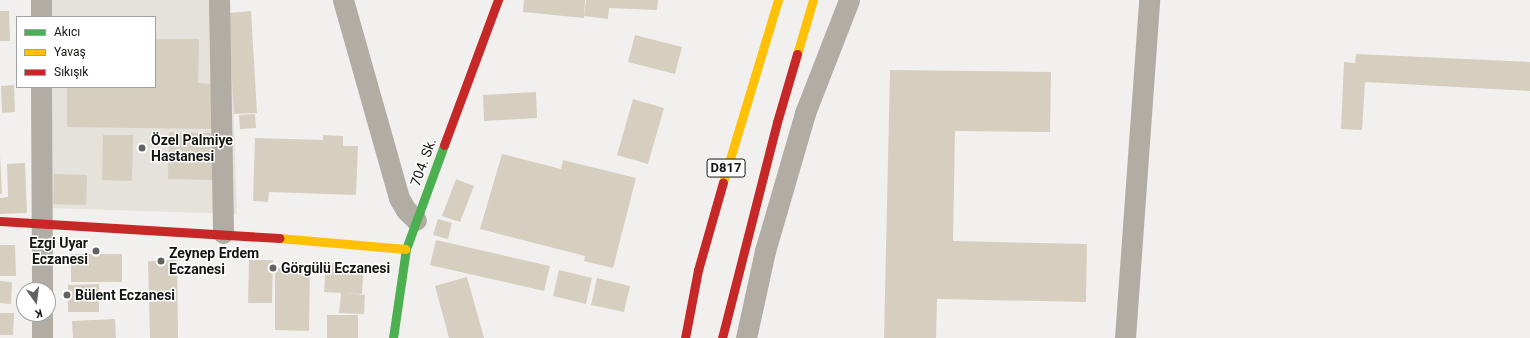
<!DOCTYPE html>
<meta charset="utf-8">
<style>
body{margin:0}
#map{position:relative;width:1530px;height:338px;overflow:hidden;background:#f2f0ee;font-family:Roboto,sans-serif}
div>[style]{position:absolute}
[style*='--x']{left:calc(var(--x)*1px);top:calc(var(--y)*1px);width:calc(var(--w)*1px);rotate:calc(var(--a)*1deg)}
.built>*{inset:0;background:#e5e1db}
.building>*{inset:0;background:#d6cebf}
.street>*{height:21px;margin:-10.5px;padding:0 10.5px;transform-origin:10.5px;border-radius:10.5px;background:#b1aca4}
.fast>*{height:9px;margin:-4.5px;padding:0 4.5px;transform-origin:4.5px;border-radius:4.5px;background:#4caf50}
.slow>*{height:9px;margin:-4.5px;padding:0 4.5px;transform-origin:4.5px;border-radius:4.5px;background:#ffc107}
.jam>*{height:9px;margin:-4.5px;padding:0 4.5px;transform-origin:4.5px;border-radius:4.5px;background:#c62828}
.dots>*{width:11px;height:11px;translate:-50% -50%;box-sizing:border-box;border:2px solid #fff;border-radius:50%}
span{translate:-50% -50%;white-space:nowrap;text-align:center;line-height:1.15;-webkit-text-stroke:3px #fff;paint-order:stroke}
.shield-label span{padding:1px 3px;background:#fff;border:1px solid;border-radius:3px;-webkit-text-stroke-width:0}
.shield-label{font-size:13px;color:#151513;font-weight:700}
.poi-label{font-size:14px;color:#151513;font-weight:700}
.left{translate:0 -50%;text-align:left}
.right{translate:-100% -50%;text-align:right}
.street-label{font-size:14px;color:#151513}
.legend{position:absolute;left:16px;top:16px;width:140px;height:72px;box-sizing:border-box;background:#fff;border:1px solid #a1a1a1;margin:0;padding:5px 7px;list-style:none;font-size:12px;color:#151513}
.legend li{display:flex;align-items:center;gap:8px;height:20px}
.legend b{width:20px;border:1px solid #a1a1a1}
.north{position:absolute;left:16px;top:282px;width:40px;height:40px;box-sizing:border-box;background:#fff;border:1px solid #a1a1a1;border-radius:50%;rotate:166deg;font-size:11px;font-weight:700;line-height:16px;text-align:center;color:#151513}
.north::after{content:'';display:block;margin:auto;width:14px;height:18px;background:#626260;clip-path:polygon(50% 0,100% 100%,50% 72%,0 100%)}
</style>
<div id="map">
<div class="built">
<div style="clip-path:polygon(47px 0,230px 0,237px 214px,49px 208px,48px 87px,155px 87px,155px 17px,47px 17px)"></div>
</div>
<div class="building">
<div style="clip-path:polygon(524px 0,585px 0,584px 18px,523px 12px)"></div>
<div style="clip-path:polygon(586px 0,658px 0,657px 10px,609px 8px,608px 19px,584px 16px)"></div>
<div style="clip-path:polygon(0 11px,9px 11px,10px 41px,0 41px)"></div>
<div style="clip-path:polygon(251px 11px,257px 113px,234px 114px,228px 13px)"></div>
<div style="clip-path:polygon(635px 35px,682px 47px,675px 74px,628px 62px)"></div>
<div style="clip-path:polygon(155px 39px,199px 39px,198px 83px,214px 84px,213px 129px,67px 127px,67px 87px,155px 87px)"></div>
<div style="clip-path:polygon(1356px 54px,1530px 62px,1530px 91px,1365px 82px,1362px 130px,1341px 129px,1344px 62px,1355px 63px)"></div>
<div style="clip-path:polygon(890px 70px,1051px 72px,1050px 132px,955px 131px,953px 241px,1087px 244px,1086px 302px,937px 299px,936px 338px,884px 338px)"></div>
<div style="clip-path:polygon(14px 85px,15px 112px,2px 113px,1px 86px)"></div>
<div style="clip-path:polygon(536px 92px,537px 118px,484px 121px,483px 95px)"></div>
<div style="clip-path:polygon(633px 99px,664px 108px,648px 164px,617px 155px)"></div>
<div style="clip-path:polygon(255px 114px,256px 128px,240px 129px,239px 115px)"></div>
<div style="clip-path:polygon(169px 132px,214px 133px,213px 180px,168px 179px)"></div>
<div style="clip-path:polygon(103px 135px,133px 135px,132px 181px,102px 180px)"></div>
<div style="clip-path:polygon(323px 135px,343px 136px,343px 146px,358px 146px,356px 195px,269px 192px,268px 202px,253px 201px,255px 138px,323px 140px)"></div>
<div style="clip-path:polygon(502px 154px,561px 169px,563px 160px,636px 178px,613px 268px,584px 261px,585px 256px,480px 229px)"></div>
<div style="clip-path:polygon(0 155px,2px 194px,0 194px)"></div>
<div style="clip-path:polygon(25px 163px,27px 213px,0 214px,0 198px,8px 197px,7px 164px)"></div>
<div style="clip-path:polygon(54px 174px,87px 175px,86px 205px,53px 204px)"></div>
<div style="clip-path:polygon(456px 179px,474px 186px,460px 222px,442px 216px)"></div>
<div style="clip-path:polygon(438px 219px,452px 223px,448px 239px,433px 235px)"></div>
<div style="clip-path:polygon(436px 240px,550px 266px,544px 291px,430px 265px)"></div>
<div style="clip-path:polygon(0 245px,15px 245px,16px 276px,0 276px)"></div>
<div style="clip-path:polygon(71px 254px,122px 254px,122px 282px,71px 282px)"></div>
<div style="clip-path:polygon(177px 260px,178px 338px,150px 338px,148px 261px)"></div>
<div style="clip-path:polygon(249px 260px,273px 260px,272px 303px,248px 303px)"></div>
<div style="clip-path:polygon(326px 263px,364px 265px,362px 294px,345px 293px,365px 295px,364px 314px,339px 313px,341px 293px,324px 292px)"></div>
<div style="clip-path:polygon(275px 268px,310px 269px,309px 331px,275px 330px)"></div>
<div style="clip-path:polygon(559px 270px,592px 278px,586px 304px,553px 296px)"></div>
<div style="clip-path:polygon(467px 277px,484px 338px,449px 338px,435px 286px)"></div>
<div style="clip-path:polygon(597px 278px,630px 286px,624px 312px,591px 305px)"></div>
<div style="clip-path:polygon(0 281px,12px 282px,11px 304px,0 303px)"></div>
<div style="clip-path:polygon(99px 284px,99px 312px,68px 312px,68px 285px)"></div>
<div style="clip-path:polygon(0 313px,14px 313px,13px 335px,0 335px)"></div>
<div style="clip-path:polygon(327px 315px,358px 315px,358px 338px,327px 338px)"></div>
<div style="clip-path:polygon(115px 319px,116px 338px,73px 338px,72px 321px)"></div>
</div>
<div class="street">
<div style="--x:41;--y:0;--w:17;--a:90"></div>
<div style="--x:219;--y:0;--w:233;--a:89"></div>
<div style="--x:343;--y:0;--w:206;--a:74.2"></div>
<div style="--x:399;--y:198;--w:14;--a:60"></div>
<div style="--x:406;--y:210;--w:14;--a:45"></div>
<div style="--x:41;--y:87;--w:203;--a:89.7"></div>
<div style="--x:42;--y:338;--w:24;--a:-90"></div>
<div style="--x:746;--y:338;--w:89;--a:-77.7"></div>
<div style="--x:765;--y:251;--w:144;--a:-73.8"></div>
<div style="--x:805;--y:113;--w:121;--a:-68.7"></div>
<div style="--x:1125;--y:338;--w:339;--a:-85.9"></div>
</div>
<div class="fast">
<div style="--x:393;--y:338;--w:90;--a:-81.7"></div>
<div style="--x:406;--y:249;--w:111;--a:-69.9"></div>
</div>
<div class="slow">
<div style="--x:797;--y:54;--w:56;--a:-73.5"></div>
<div style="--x:723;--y:182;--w:190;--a:-73.2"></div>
<div style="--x:279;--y:238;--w:127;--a:5"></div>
</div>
<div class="jam">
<div style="--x:444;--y:145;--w:155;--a:-69.6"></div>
<div style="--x:0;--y:221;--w:280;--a:3.5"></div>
<div style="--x:685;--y:338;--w:69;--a:-79.2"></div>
<div style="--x:698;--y:270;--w:91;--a:-74.1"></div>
<div style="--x:722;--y:338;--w:223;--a:-75.7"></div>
<div style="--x:777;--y:122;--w:71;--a:-73.6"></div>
</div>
<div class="dots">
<div style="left:142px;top:148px;background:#626260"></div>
<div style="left:96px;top:251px;background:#626260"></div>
<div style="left:161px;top:261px;background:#626260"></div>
<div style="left:273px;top:268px;background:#626260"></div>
<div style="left:67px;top:295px;background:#626260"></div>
</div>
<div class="shield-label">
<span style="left:726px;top:168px">D817</span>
</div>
<div class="poi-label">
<span class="left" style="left:151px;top:148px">Özel Palmiye<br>Hastanesi</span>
<span class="right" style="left:88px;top:251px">Ezgi Uyar<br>Eczanesi</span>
<span class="left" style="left:169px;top:261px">Zeynep Erdem<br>Eczanesi</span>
<span class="left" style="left:281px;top:268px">Görgülü Eczanesi</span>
<span class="left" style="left:75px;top:295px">Bülent Eczanesi</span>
</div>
<div class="street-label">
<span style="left:423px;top:162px;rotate:-70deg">704. Sk.</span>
</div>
<ul class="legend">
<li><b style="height:5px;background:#4caf50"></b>Akıcı</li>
<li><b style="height:5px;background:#ffc107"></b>Yavaş</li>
<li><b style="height:5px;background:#c62828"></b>Sıkışık</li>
</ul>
<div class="north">K</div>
</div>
